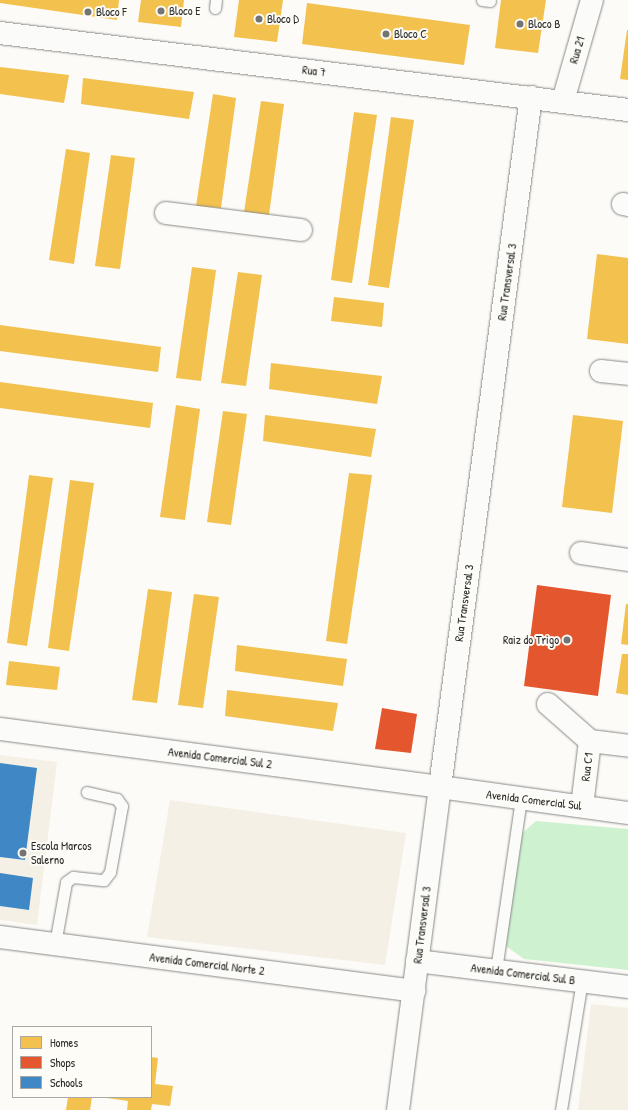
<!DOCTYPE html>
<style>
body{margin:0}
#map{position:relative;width:628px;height:1110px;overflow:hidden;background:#fcfbf8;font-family:"Patrick Hand",sans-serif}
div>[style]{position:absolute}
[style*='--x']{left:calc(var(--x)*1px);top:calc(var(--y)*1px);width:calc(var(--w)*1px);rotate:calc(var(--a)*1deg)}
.built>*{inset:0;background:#f5f0e5}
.green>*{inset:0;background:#cef1d0}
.homes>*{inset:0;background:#f2c14e}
.shops>*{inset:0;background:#e4572e}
.schools>*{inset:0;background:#3f88c5}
.roads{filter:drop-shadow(0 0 1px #898987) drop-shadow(0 0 1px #898987)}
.lane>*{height:11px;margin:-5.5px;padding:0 5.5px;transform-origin:5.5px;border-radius:5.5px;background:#fbfbf9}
.street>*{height:22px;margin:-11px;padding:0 11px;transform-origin:11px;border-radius:11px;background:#fbfbf9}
.secondary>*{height:22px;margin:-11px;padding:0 11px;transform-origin:11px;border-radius:11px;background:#fbfbf9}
.dots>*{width:11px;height:11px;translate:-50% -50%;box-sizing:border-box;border:2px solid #fdfcf7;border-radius:50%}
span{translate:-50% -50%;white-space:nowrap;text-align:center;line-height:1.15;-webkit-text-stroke:4px #fdfcf7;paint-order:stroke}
.poi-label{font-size:12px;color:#2b2b2b}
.left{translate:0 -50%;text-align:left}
.right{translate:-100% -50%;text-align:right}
.street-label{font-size:12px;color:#2b2b2b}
.legend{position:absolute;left:12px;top:1026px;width:140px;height:72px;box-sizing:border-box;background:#fdfcf7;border:1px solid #a9a8a5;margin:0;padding:5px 7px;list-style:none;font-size:12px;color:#2b2b2b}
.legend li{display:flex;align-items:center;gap:8px;height:20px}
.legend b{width:20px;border:1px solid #a9a8a5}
</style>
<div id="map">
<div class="built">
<div style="clip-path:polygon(0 755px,57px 762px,37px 925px,0 920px)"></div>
<div style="clip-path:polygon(170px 800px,406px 833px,385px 965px,147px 937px)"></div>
<div style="clip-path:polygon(591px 1004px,628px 1008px,628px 1110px,578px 1110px)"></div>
</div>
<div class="green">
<div style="clip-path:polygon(536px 821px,628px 829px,628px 970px,524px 959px,506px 946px,519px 836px)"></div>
</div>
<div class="homes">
<div style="clip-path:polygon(0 0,119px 0,117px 20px,0 3px)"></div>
<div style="clip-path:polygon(141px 0,184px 0,181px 27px,138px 22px)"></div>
<div style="clip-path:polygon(239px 0,283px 0,277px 42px,234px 37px)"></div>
<div style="clip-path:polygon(501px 0,546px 0,538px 53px,495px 48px)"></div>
<div style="clip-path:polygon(307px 3px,470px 25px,464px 65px,302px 44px)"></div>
<div style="clip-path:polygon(627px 30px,628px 30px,628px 80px,620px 79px)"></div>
<div style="clip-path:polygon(0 67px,69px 75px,64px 103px,0 94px)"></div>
<div style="clip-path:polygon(83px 78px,194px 92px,189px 119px,81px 104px)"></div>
<div style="clip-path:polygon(213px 94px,236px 98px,221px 208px,196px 206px)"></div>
<div style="clip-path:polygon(261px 101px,284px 104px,269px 215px,244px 212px)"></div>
<div style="clip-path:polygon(354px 112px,377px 115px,352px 283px,331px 280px)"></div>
<div style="clip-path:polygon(391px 117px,414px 120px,389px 288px,368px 285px)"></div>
<div style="clip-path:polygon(66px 149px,90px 153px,74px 264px,49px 260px)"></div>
<div style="clip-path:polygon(111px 155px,135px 158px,120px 269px,95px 266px)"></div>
<div style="clip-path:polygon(597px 254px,628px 258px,628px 344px,587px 339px)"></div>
<div style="clip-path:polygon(192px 267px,216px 270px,201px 381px,176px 378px)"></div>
<div style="clip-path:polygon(238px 272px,262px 275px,246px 386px,221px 383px)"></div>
<div style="clip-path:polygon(334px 297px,384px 303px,382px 327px,331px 321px)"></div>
<div style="clip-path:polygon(0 325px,161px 347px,158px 372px,0 351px)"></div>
<div style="clip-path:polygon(271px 363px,382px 376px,377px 404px,269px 389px)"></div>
<div style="clip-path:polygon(0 382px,153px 403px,150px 428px,0 408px)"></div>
<div style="clip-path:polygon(176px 405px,200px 409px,185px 520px,160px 517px)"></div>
<div style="clip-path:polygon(223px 411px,247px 414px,231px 525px,207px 522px)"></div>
<div style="clip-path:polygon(265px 415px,376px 429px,371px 457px,263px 441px)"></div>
<div style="clip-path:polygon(573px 415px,623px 421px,612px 513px,562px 507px)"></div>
<div style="clip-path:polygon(349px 473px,372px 475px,347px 644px,326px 641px)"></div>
<div style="clip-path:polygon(29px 475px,53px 478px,27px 646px,7px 643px)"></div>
<div style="clip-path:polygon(70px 480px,94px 483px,69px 651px,48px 648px)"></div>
<div style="clip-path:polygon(148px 589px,172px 592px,157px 703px,132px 700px)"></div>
<div style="clip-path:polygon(194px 594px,219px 597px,203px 708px,178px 705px)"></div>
<div style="clip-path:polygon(626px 604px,628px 604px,628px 645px,621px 644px)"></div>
<div style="clip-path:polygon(237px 645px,347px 659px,343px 686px,235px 671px)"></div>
<div style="clip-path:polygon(622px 654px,628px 654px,628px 695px,616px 693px)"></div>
<div style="clip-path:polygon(9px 661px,60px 667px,57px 690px,6px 685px)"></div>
<div style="clip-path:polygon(227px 690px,338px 703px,333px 731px,225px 716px)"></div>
<div style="clip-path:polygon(151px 1057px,158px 1058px,155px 1084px,173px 1086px,170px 1106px,152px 1104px,151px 1110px,127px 1110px,128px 1101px,107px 1098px,151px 1097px)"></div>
<div style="clip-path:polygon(68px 1097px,92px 1097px,90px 1110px,66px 1110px)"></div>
</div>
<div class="shops">
<div style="clip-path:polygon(537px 585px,611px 595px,598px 696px,524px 686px)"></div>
<div style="clip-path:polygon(382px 708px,417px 714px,411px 753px,375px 749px)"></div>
</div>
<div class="schools">
<div style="clip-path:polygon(0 763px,37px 768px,25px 860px,0 857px)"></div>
<div style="clip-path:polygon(0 873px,33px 878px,29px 910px,0 906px)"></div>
</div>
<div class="roads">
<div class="lane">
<div style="--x:482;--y:0;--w:8;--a:7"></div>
<div style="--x:215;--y:8;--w:8;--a:-83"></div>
<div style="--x:55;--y:944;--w:63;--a:-79.9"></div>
<div style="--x:66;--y:882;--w:9;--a:-36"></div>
<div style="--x:73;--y:877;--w:31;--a:6"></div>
<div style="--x:104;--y:880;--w:10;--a:-53"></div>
<div style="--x:110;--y:872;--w:67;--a:-79.7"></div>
<div style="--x:122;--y:806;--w:9;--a:-126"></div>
<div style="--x:117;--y:799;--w:31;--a:-167"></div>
<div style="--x:496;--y:970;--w:173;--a:-81.7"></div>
<div style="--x:561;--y:1110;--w:131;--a:-80.8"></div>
</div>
<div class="street">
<div style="--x:0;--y:33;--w:633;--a:6.99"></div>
<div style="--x:563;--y:101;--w:105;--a:-74"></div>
<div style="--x:623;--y:204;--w:5;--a:11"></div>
<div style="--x:166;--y:213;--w:136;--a:7.2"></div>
<div style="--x:601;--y:371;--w:27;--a:6"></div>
<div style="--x:581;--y:553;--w:48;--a:8.5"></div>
<div style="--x:548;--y:704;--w:56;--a:41.4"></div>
<div style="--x:0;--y:729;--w:444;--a:7.5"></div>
<div style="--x:440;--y:787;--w:696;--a:-82.49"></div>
<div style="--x:582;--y:806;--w:65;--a:-83"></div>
<div style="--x:590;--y:741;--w:38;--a:7"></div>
<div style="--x:0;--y:937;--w:418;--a:7.4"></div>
</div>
<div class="secondary">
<div style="--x:417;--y:961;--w:213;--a:7"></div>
<div style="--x:398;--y:1110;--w:326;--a:-82.6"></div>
<div style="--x:440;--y:787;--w:190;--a:7.9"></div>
</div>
</div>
<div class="dots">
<div style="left:161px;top:11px;background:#747473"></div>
<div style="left:88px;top:12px;background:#747473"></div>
<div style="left:259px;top:19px;background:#747473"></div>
<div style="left:520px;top:24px;background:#747473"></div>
<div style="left:386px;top:34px;background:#747473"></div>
<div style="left:567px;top:640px;background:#747473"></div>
<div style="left:23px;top:853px;background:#747473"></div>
</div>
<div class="poi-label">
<span class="left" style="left:169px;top:11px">Bloco E</span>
<span class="left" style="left:96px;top:12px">Bloco F</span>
<span class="left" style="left:267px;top:19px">Bloco D</span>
<span class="left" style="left:528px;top:24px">Bloco B</span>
<span class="left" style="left:394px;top:34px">Bloco C</span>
<span class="right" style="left:559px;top:640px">Raiz do Trigo</span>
<span class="left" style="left:31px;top:853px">Escola Marcos<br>Salerno</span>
</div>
<div class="street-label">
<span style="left:577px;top:50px;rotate:-74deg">Rua 21</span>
<span style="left:314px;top:71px;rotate:7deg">Rua 7</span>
<span style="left:507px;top:282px;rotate:-82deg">Rua Transversal 3</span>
<span style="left:464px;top:603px;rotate:-82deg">Rua Transversal 3</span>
<span style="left:220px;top:758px;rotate:7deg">Avenida Comercial Sul 2</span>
<span style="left:587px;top:767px;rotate:-83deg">Rua C1</span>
<span style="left:534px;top:800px;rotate:7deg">Avenida Comercial Sul</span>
<span style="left:422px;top:925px;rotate:-83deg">Rua Transversal 3</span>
<span style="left:207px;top:964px;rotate:7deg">Avenida Comercial Norte 2</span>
<span style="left:523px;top:974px;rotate:7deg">Avenida Comercial Sul B</span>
</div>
<ul class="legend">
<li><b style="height:11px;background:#f2c14e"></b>Homes</li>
<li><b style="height:11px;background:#e4572e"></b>Shops</li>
<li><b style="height:11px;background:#3f88c5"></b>Schools</li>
</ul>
</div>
